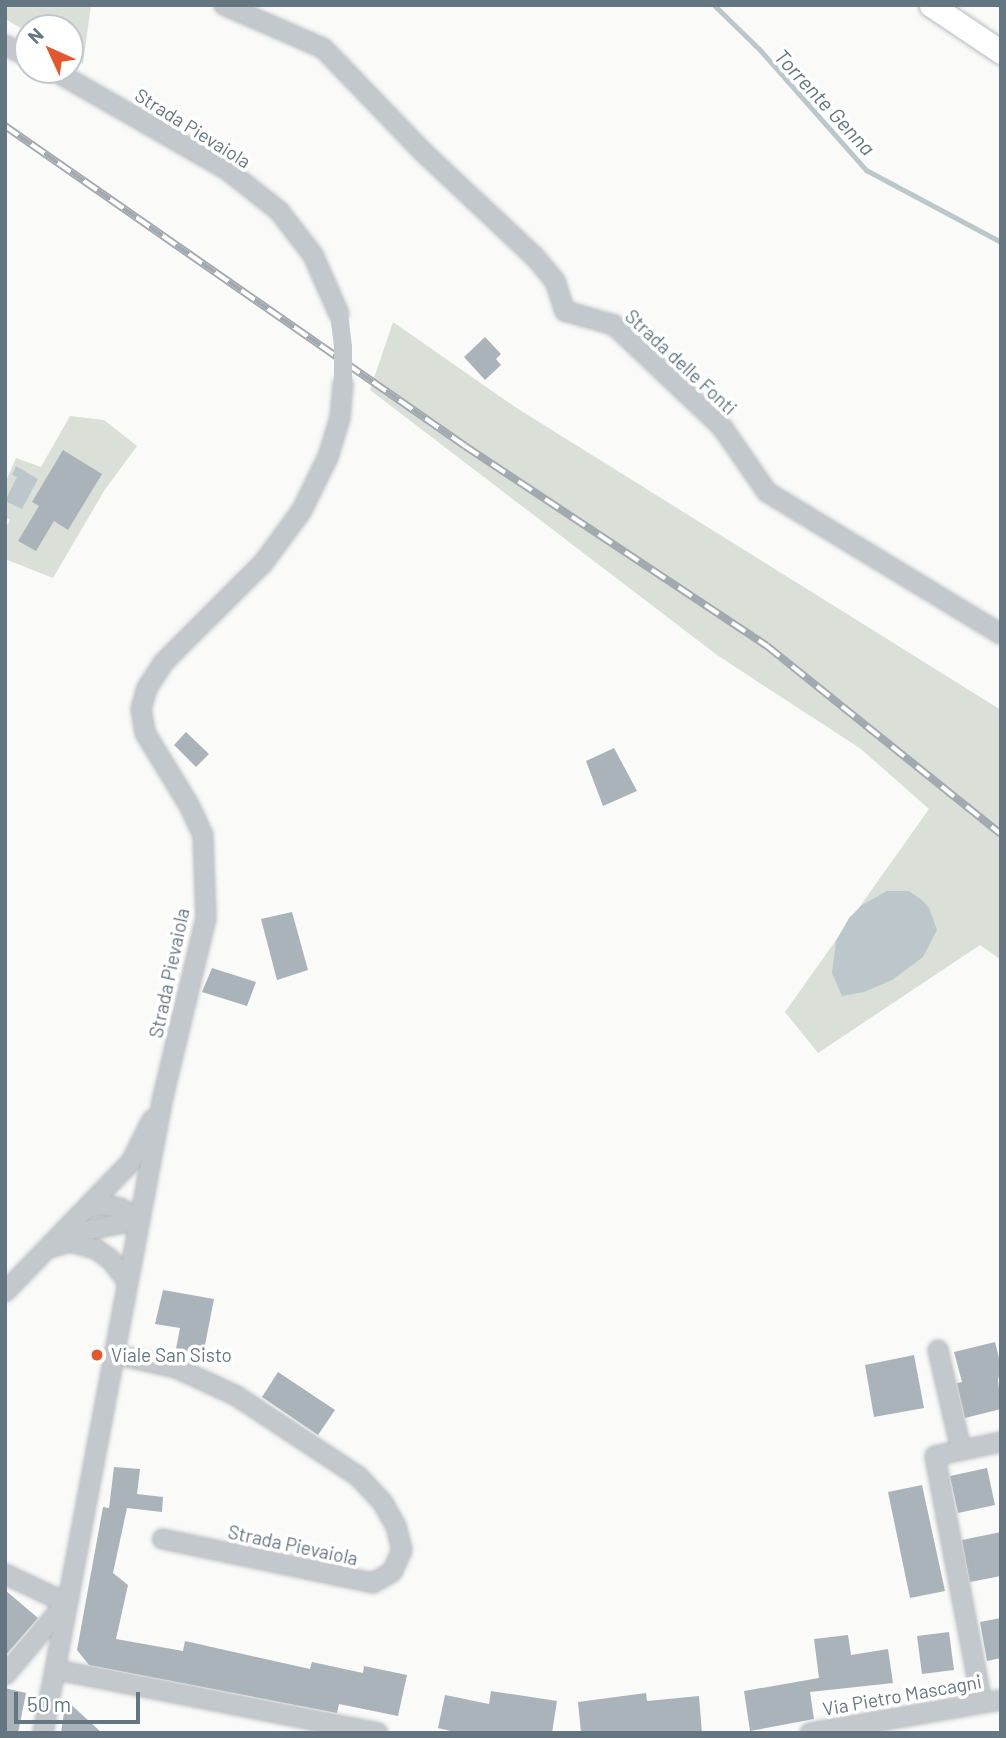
<!DOCTYPE html>
<style>
body{margin:0}
#map{position:relative;width:1006px;height:1738px;overflow:hidden;background:#fafaf8;font-family:Barlow,sans-serif}
div>[style]{position:absolute}
[style*='--x']{left:calc(var(--x)*1px);top:calc(var(--y)*1px);width:calc(var(--w)*1px);rotate:calc(var(--a)*1deg)}
.green>*{inset:0;background:#dadfd7}
.water>*{inset:0;background:#bbc7cb}
.stream>*{height:5px;margin:-2.5px;padding:0 2.5px;transform-origin:2.5px;border-radius:2.5px;background:#bbc7cb}
.building>*{inset:0;background:#aab3b9}
.roads{filter:drop-shadow(0 0 2px #b5babe) drop-shadow(0 0 2px #b5babe)}
.minor>*{height:18px;margin:-9px;padding:0 9px;transform-origin:9px;border-radius:9px;background:#c3c8cc}
.major>*{height:23px;margin:-11.5px;padding:0 11.5px;transform-origin:11.5px;border-radius:11.5px;background:#fff}
.rail>*{height:8px;margin-top:-4px;transform-origin:0;background:repeating-linear-gradient(90deg,#fff 0 16px,#a2aab0 0 32px);box-sizing:border-box;border-block:2px solid #a2aab0}
.minor-bridge>*{height:18px;margin:-9px;padding:0 9px;transform-origin:9px;border-radius:9px;background:#c3c8cc}
.dots>*{width:19px;height:19px;translate:-50% -50%;box-sizing:border-box;border:4px solid #fff;border-radius:50%}
span{translate:-50% -50%;white-space:nowrap;text-align:center;line-height:1.15;-webkit-text-stroke:7px #fff;paint-order:stroke}
.street-label{font-size:19px;color:#657683}
.poi-label{font-size:19px;color:#657683}
.left{translate:0 -50%;text-align:left}
.water-label{font-size:21px;color:#60757c;font-style:italic}
.frame{position:absolute;inset:0;border:7px solid #657683;pointer-events:none}
.north{position:absolute;left:14px;top:14px;width:70px;height:70px;box-sizing:border-box;background:#fff;border:2px solid #c1c8cd;border-radius:50%;rotate:315deg;font-size:19px;font-weight:700;line-height:28px;text-align:center;color:#657683}
.north::after{content:'';display:block;margin:auto;width:24px;height:32px;background:#e4572e;clip-path:polygon(50% 0,100% 100%,50% 72%,0 100%)}
.scale{position:absolute;left:14px;top:1692px;width:126px;height:32px;box-sizing:border-box;border:4px solid #657683;border-top:0;padding-left:9px;font-size:21px;line-height:24px;white-space:nowrap;color:#657683;-webkit-text-stroke:5px #fff;paint-order:stroke}
</style>
<div id="map">
<div class="green">
<div style="clip-path:polygon(5px 5px,91px 5px,83px 64px,70px 56px,70px 28px,28px 28px,28px 32px,5px 19px)"></div>
<div style="clip-path:polygon(393px 322px,515px 407px,1001px 710px,1001px 960px,980px 945px,818px 1053px,785px 1012px,929px 809px,861px 749px,717px 655px,370px 390px)"></div>
<div style="clip-path:polygon(70px 416px,104px 420px,137px 446px,104px 491px,53px 578px,5px 559px,5px 529px,10px 520px,5px 517px,5px 483px,16px 458px,41px 467px)"></div>
</div>
<div class="water">
<div style="clip-path:polygon(16px 466px,38px 479px,22px 509px,5px 501px,17px 477px,12px 475px)"></div>
<div style="clip-path:polygon(887px 891px,909px 891px,922px 900px,929px 908px,937px 930px,923px 957px,892px 980px,864px 992px,842px 996px,832px 973px,836px 941px,849px 918px,862px 905px)"></div>
</div>
<div class="stream">
<div style="--x:714;--y:5;--w:63;--a:44.4"></div>
<div style="--x:759;--y:49;--w:162;--a:48.5"></div>
<div style="--x:866;--y:170;--w:153;--a:28.1"></div>
</div>
<div class="building">
<div style="clip-path:polygon(485px 337px,501px 354px,496px 359px,501px 365px,485px 380px,464px 357px)"></div>
<div style="clip-path:polygon(63px 450px,102px 474px,68px 530px,54px 521px,36px 551px,18px 541px,39px 506px,32px 502px)"></div>
<div style="clip-path:polygon(186px 732px,209px 754px,196px 767px,174px 745px)"></div>
<div style="clip-path:polygon(614px 748px,637px 791px,603px 806px,586px 761px)"></div>
<div style="clip-path:polygon(292px 912px,308px 970px,277px 980px,261px 919px)"></div>
<div style="clip-path:polygon(212px 968px,256px 982px,247px 1006px,202px 992px)"></div>
<div style="clip-path:polygon(163px 1290px,214px 1299px,203px 1355px,176px 1349px,180px 1328px,155px 1324px)"></div>
<div style="clip-path:polygon(995px 1342px,1001px 1366px,998px 1380px,1001px 1409px,965px 1418px,957px 1383px,962px 1382px,954px 1352px)"></div>
<div style="clip-path:polygon(914px 1355px,924px 1408px,874px 1417px,865px 1365px)"></div>
<div style="clip-path:polygon(278px 1372px,335px 1410px,318px 1435px,262px 1397px)"></div>
<div style="clip-path:polygon(114px 1467px,140px 1469px,137px 1494px,163px 1497px,162px 1512px,127px 1508px,113px 1573px,128px 1585px,116px 1639px,183px 1651px,185px 1641px,310px 1669px,312px 1662px,363px 1673px,364px 1666px,407px 1675px,398px 1716px,339px 1704px,337px 1713px,89px 1665px,77px 1650px,103px 1507px,109px 1508px)"></div>
<div style="clip-path:polygon(987px 1468px,995px 1505px,958px 1513px,950px 1476px)"></div>
<div style="clip-path:polygon(922px 1485px,945px 1591px,910px 1598px,888px 1492px)"></div>
<div style="clip-path:polygon(1001px 1532px,1001px 1576px,970px 1582px,962px 1540px)"></div>
<div style="clip-path:polygon(5px 1590px,38px 1618px,5px 1656px)"></div>
<div style="clip-path:polygon(1001px 1618px,1001px 1658px,987px 1661px,980px 1622px)"></div>
<div style="clip-path:polygon(949px 1632px,954px 1670px,922px 1674px,917px 1636px)"></div>
<div style="clip-path:polygon(848px 1635px,851px 1655px,888px 1649px,893px 1683px,810px 1692px,814px 1719px,750px 1731px,744px 1691px,819px 1678px,814px 1639px)"></div>
<div style="clip-path:polygon(5px 1688px,26px 1693px,18px 1733px,5px 1733px)"></div>
<div style="clip-path:polygon(491px 1691px,557px 1701px,552px 1733px,459px 1733px,438px 1728px,445px 1695px,489px 1704px)"></div>
<div style="clip-path:polygon(646px 1693px,647px 1701px,699px 1696px,702px 1733px,581px 1733px,578px 1702px)"></div>
<div style="clip-path:polygon(66px 1700px,102px 1733px,61px 1733px)"></div>
</div>
<div class="roads">
<div class="minor">
<div style="--x:224;--y:5;--w:108;--a:23.5"></div>
<div style="--x:323;--y:48;--w:143;--a:46.1"></div>
<div style="--x:422;--y:151;--w:154;--a:43.2"></div>
<div style="--x:534;--y:256;--w:33;--a:50"></div>
<div style="--x:555;--y:281;--w:32;--a:72"></div>
<div style="--x:565;--y:311;--w:51;--a:15.9"></div>
<div style="--x:614;--y:325;--w:149;--a:43.4"></div>
<div style="--x:722;--y:427;--w:79;--a:55.3"></div>
<div style="--x:767;--y:492;--w:274;--a:31.3"></div>
<div style="--x:5;--y:45;--w:25;--a:26"></div>
<div style="--x:53;--y:70;--w:199;--a:29.8"></div>
<div style="--x:226;--y:169;--w:68;--a:38.4"></div>
<div style="--x:279;--y:211;--w:56;--a:52.3"></div>
<div style="--x:313;--y:255;--w:64;--a:66.2"></div>
<div style="--x:88;--y:1208;--w:14;--a:-12"></div>
<div style="--x:102;--y:1205;--w:18;--a:9"></div>
<div style="--x:120;--y:1208;--w:22;--a:32"></div>
<div style="--x:70;--y:1242;--w:18;--a:-38"></div>
<div style="--x:84;--y:1231;--w:56;--a:-11.3"></div>
<div style="--x:52;--y:1247;--w:19;--a:-16"></div>
<div style="--x:70;--y:1242;--w:27;--a:15"></div>
<div style="--x:96;--y:1249;--w:17;--a:36"></div>
<div style="--x:110;--y:1259;--w:28;--a:52"></div>
<div style="--x:5;--y:1292;--w:181;--a:-45.9"></div>
<div style="--x:131;--y:1162;--w:47;--a:-63.4"></div>
<div style="--x:938;--y:1350;--w:103;--a:77"></div>
<div style="--x:113;--y:1354;--w:65;--a:12.5"></div>
<div style="--x:176;--y:1368;--w:65;--a:24.6"></div>
<div style="--x:235;--y:1395;--w:147;--a:33.4"></div>
<div style="--x:358;--y:1476;--w:37;--a:47"></div>
<div style="--x:383;--y:1503;--w:26;--a:61"></div>
<div style="--x:396;--y:1526;--w:25;--a:76"></div>
<div style="--x:402;--y:1550;--w:24;--a:114"></div>
<div style="--x:392;--y:1572;--w:22;--a:150"></div>
<div style="--x:373;--y:1583;--w:215;--a:-168.2"></div>
<div style="--x:5;--y:1574;--w:68;--a:25.4"></div>
<div style="--x:66;--y:1603;--w:94;--a:130.3"></div>
<div style="--x:57;--y:1670;--w:327;--a:11.1"></div>
<div style="--x:982;--y:1703;--w:251;--a:-100.8"></div>
<div style="--x:935;--y:1456;--w:67;--a:-12"></div>
<div style="--x:43;--y:1733;--w:647;--a:-79.32"></div>
<div style="--x:163;--y:1097;--w:184;--a:-76.5"></div>
<div style="--x:206;--y:918;--w:83;--a:-92.1"></div>
<div style="--x:203;--y:835;--w:33;--a:-115"></div>
<div style="--x:189;--y:805;--w:84;--a:-121.4"></div>
<div style="--x:145;--y:733;--w:24;--a:-99"></div>
<div style="--x:141;--y:709;--w:22;--a:-74"></div>
<div style="--x:147;--y:688;--w:30;--a:-57"></div>
<div style="--x:163;--y:663;--w:143;--a:-45"></div>
<div style="--x:264;--y:562;--w:64;--a:-53.8"></div>
<div style="--x:302;--y:510;--w:59;--a:-63.9"></div>
<div style="--x:328;--y:457;--w:41;--a:-72.9"></div>
<div style="--x:340;--y:418;--w:34;--a:-85"></div>
<div style="--x:810;--y:1733;--w:194;--a:-9.8"></div>
</div>
<div class="major">
<div style="--x:931;--y:5;--w:84;--a:33.9"></div>
</div>
</div>
<div class="rail">
<div style="--x:5;--y:126;--w:560;--a:34.82"></div>
<div style="--x:465;--y:446;--w:362;--a:33.5"></div>
<div style="--x:767;--y:646;--w:300;--a:38.8"></div>
</div>
<div class="minor-bridge">
<div style="--x:339;--y:314;--w:34;--a:83"></div>
<div style="--x:343;--y:348;--w:36;--a:90"></div>
</div>
<div class="dots">
<div style="left:97px;top:1355px;background:#e4572e"></div>
</div>
<div class="street-label">
<span style="left:193px;top:128px;rotate:32deg">Strada Pievaiola</span>
<span style="left:681px;top:362px;rotate:43deg">Strada delle Fonti</span>
<span style="left:169px;top:973px;rotate:-78deg">Strada Pievaiola</span>
<span style="left:293px;top:1545px;rotate:12deg">Strada Pievaiola</span>
<span style="left:902px;top:1695px;rotate:-10deg">Via Pietro Mascagni</span>
</div>
<div class="poi-label">
<span class="left" style="left:111px;top:1355px">Viale San Sisto</span>
</div>
<div class="water-label">
<span style="left:825px;top:102px;rotate:47deg">Torrente Genna</span>
</div>
<div class="frame"></div>
<div class="north">N</div>
<div class="scale">50 m</div>
</div>
